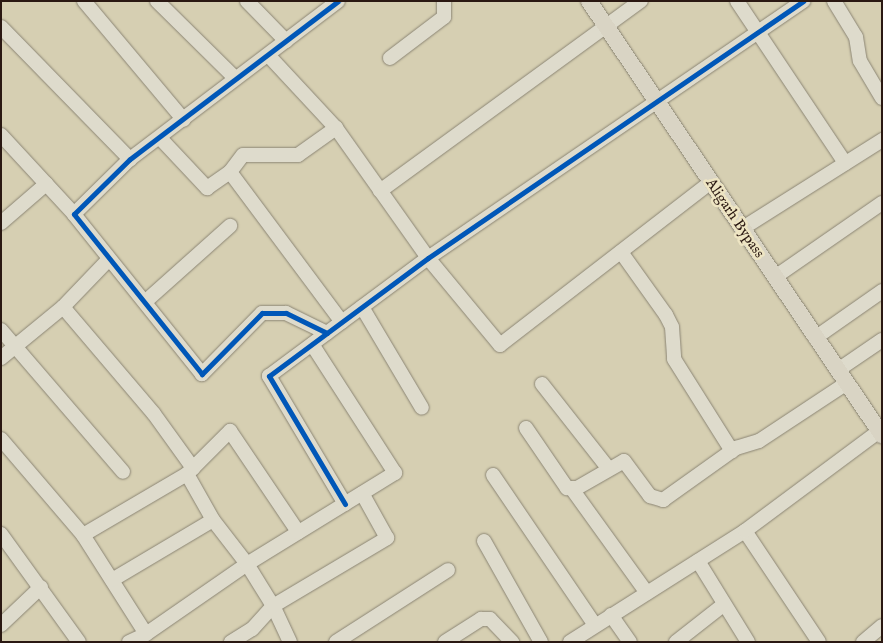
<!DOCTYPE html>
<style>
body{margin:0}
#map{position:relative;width:883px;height:643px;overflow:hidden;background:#d6cfb2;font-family:"IM FELL English",serif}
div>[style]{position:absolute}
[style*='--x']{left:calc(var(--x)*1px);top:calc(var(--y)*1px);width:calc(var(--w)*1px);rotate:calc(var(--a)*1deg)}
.roads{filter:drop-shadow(0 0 1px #8b8574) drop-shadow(0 0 1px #8b8574)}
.minor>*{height:14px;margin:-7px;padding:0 7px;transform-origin:7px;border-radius:7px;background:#dedbcc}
.major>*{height:16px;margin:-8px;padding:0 8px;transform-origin:8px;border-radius:8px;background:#d9d4c4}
.cycleway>*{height:5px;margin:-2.5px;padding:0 2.5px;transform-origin:2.5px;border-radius:2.5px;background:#0057b8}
span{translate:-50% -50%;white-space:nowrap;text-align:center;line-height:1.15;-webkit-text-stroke:5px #eee5c3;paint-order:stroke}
.street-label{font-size:15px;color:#2a1812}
.frame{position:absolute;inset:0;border:2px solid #2a1812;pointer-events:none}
</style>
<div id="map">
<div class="roads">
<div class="minor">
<div style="--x:84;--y:1;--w:155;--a:50"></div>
<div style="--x:157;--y:1;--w:110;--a:44.6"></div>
<div style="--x:247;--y:1;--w:56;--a:45.7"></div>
<div style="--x:737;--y:1;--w:195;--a:56.3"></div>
<div style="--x:834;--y:1;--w:42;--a:58.6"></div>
<div style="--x:856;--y:37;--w:24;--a:81"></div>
<div style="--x:860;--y:61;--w:43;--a:59.3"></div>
<div style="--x:1;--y:27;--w:185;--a:45.7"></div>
<div style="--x:269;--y:56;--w:98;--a:47.1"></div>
<div style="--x:336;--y:128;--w:159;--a:54.7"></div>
<div style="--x:428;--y:258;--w:113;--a:50.4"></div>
<div style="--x:500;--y:345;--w:267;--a:-37.7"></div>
<div style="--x:390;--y:58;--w:68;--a:-37.2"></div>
<div style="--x:444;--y:17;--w:16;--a:-90"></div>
<div style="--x:1;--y:135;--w:108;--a:47.3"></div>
<div style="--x:160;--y:138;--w:69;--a:46.8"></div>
<div style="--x:207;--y:188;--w:28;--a:-35"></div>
<div style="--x:230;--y:172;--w:21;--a:-53"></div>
<div style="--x:243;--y:155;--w:55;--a:0"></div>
<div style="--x:298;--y:155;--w:47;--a:-35.4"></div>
<div style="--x:230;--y:172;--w:187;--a:53.3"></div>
<div style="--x:380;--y:191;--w:323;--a:-36.1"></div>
<div style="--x:1;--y:223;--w:60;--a:-40.9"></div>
<div style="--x:743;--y:228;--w:165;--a:-32.3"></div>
<div style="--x:621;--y:252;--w:77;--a:54.5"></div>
<div style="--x:666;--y:315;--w:13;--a:63"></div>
<div style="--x:672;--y:327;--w:32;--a:86"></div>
<div style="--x:674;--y:359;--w:109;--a:57.8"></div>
<div style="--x:775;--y:277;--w:130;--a:-34.7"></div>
<div style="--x:146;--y:301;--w:113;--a:-41.8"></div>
<div style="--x:63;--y:307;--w:140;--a:49.6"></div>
<div style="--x:154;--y:414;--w:67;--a:54.2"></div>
<div style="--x:362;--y:307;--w:117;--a:59.3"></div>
<div style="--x:1;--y:330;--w:187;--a:49.3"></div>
<div style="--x:327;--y:333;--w:46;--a:-154"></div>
<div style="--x:286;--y:313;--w:24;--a:180"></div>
<div style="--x:262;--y:313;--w:86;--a:134.5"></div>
<div style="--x:202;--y:374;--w:205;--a:-128.7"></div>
<div style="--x:74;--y:214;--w:78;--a:-44.5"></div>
<div style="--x:130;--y:159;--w:261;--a:-37.2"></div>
<div style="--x:815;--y:338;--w:82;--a:-35"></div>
<div style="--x:1;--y:358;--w:80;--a:-39.4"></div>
<div style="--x:63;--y:307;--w:65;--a:-46.2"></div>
<div style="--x:838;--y:370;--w:53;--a:-34.3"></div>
<div style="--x:542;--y:384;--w:107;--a:51.8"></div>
<div style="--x:526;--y:428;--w:73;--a:55.7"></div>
<div style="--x:567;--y:488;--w:10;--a:0"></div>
<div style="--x:577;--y:488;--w:54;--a:-29.9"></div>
<div style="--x:624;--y:461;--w:44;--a:53.4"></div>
<div style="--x:650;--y:496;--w:14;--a:17"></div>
<div style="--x:663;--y:500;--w:90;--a:-35.5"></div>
<div style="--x:736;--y:448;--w:24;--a:-17"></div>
<div style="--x:759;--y:441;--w:105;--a:-33.4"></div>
<div style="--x:1;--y:439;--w:126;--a:49.5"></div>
<div style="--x:83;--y:535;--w:117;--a:57.5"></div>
<div style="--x:146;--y:634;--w:123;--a:-34.7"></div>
<div style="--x:247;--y:564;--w:174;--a:-31.6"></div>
<div style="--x:395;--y:473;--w:153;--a:-122.8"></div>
<div style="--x:187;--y:474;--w:53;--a:60.5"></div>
<div style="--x:213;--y:520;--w:56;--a:52.3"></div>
<div style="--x:247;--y:564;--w:49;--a:58.2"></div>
<div style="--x:273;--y:606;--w:31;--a:132"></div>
<div style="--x:252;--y:629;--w:25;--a:148"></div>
<div style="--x:493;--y:475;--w:181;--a:55.8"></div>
<div style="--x:572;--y:489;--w:128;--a:54.2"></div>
<div style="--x:345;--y:504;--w:149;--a:-120.7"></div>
<div style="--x:269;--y:376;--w:198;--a:-36.6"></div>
<div style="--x:428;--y:258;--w:455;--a:-34.4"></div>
<div style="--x:745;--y:531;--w:133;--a:56.3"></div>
<div style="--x:1;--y:534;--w:133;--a:54.2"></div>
<div style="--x:83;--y:535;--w:121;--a:-30.4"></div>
<div style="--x:187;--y:474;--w:61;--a:-45"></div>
<div style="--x:230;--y:431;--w:122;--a:56"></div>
<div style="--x:484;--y:541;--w:116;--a:60.6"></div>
<div style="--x:698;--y:561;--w:95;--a:58.3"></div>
<div style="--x:112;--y:580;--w:117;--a:-30.7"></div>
<div style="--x:611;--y:615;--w:33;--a:55"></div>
<div style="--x:1;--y:625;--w:55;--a:-43.5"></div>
<div style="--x:129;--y:642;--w:19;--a:-25"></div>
<div style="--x:290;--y:642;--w:40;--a:-115"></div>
<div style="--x:273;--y:606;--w:133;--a:-30.8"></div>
<div style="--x:387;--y:538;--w:51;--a:-119.1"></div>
<div style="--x:336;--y:642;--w:133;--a:-32.7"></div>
<div style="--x:445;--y:642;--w:43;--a:-32.6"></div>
<div style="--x:481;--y:619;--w:9;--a:0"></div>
<div style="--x:490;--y:619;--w:32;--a:46"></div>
<div style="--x:570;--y:642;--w:207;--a:-32.4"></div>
<div style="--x:745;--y:531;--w:167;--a:-36.7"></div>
<div style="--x:676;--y:642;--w:60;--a:-38.2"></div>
<div style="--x:863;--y:642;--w:25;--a:-40"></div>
</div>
<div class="major">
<div style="--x:589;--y:1;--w:524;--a:55.98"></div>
</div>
</div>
<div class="cycleway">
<div style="--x:327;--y:333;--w:46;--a:-154"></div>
<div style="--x:286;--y:313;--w:24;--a:180"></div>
<div style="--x:262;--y:313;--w:86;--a:134.5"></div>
<div style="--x:202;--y:374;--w:205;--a:-128.7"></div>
<div style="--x:74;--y:214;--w:78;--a:-44.5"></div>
<div style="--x:130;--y:159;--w:261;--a:-37.2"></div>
<div style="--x:345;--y:504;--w:149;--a:-120.7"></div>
<div style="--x:269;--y:376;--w:198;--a:-36.6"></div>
<div style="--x:428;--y:258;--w:455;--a:-34.4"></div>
</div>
<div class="street-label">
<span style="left:735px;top:218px;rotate:56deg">Aligarh Bypass</span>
</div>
<div class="frame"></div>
</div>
